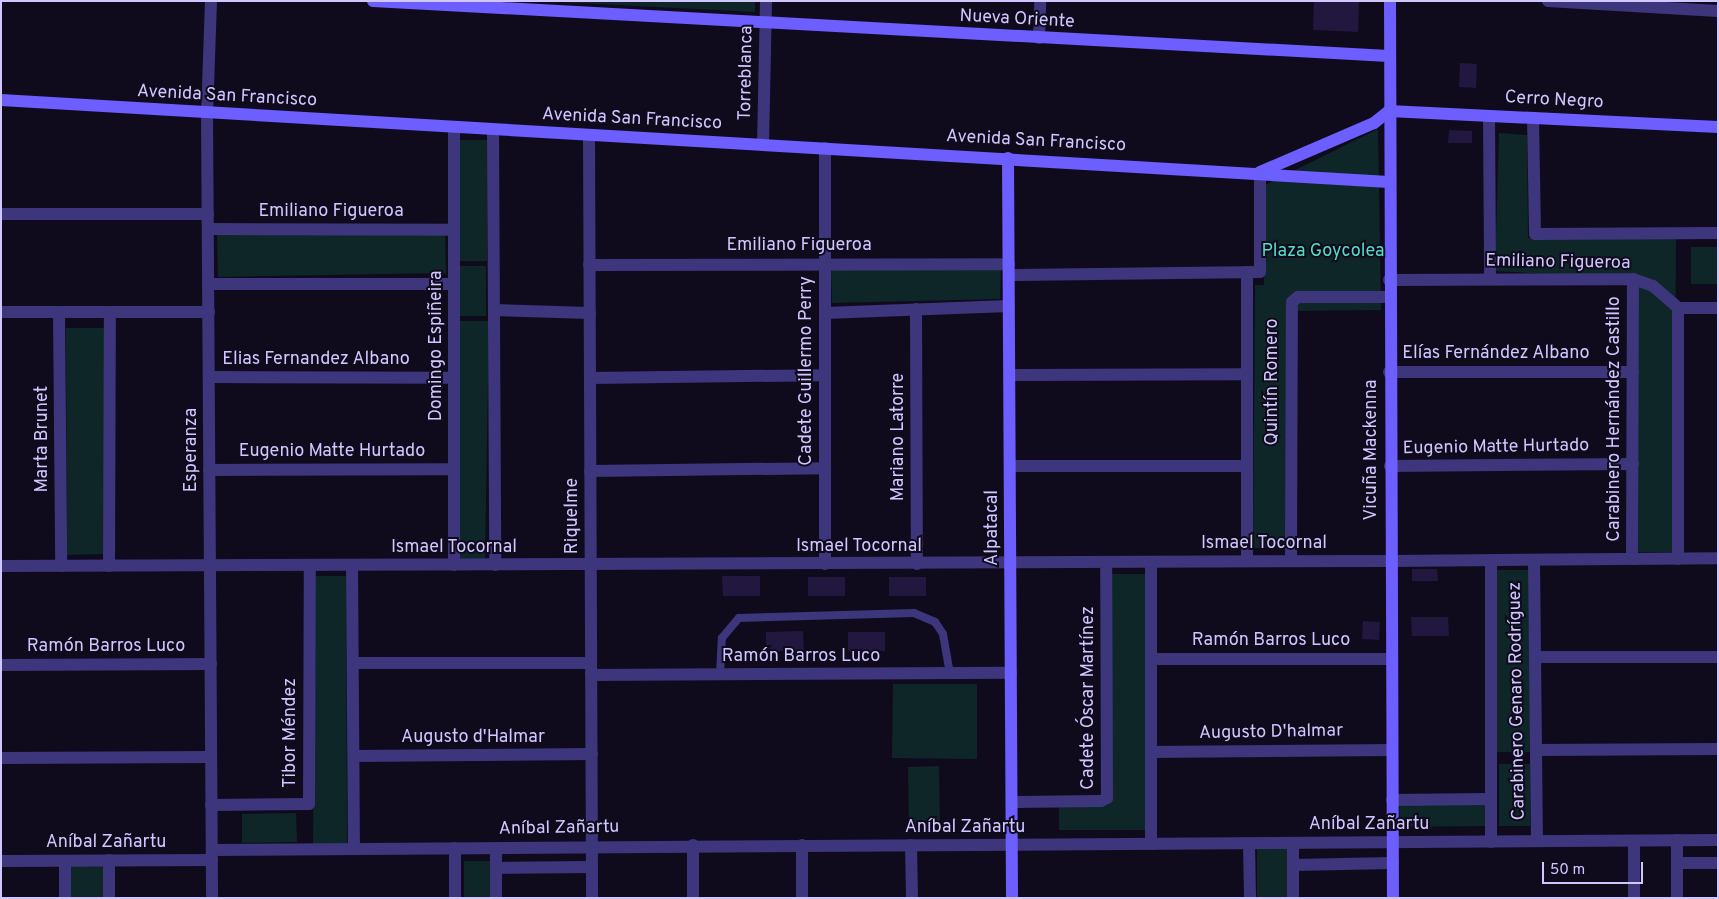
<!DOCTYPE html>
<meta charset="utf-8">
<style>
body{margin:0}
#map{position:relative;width:1719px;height:899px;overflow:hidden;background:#0f0b1d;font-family:Overpass,sans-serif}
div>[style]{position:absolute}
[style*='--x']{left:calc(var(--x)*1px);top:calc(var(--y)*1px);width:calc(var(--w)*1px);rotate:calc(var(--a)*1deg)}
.green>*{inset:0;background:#0e2627}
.building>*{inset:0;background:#22173e}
.service>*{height:8px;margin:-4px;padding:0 4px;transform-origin:4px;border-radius:4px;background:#3d367c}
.minor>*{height:12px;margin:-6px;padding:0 6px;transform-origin:6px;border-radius:6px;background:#3d367c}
.tertiary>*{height:12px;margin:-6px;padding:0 6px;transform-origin:6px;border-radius:6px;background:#3d367c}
.secondary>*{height:12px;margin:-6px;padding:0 6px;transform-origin:6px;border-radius:6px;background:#6d5eff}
span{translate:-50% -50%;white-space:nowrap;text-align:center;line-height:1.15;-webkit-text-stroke:4px #0f0b1d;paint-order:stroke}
.street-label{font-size:18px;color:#d1c7ff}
.park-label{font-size:18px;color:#53dec5}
.frame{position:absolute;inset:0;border:2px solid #d1c7ff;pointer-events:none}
.scale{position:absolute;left:1542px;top:862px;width:101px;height:22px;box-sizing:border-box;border:2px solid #d1c7ff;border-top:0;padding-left:6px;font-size:15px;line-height:18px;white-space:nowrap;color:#d1c7ff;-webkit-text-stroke:4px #0f0b1d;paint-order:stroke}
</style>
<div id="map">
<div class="green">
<div style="clip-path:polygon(540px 1px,755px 1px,755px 12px)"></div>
<div style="clip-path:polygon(1378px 129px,1381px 310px,1289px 311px,1289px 547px,1253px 548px,1255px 285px,1264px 285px,1265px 185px)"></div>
<div style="clip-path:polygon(1499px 133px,1527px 135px,1528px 238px,1676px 238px,1674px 552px,1636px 552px,1634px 279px,1495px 271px)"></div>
<div style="clip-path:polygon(457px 140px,488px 140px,487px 261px,456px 261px)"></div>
<div style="clip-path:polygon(445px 231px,446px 273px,218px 277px,217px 235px)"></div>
<div style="clip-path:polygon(1691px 247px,1718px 247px,1718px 284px,1691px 284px)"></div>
<div style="clip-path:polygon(458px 266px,486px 266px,486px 316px,457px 316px)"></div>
<div style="clip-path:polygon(831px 269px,1001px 269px,1000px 299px,832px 303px)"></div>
<div style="clip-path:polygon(456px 321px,489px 321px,485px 559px,458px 558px)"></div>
<div style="clip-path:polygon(66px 328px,106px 328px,106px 554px,67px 555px)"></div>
<div style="clip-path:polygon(1497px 570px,1530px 570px,1530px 752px,1497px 752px)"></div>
<div style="clip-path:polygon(1108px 574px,1146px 574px,1147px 830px,1059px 830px,1059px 804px,1109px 803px)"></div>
<div style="clip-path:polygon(315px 576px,346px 576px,347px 847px,313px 847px)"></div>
<div style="clip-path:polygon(893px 684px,977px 684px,977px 759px,892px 758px)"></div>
<div style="clip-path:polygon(1499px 764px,1530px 764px,1530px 826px,1499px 826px)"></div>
<div style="clip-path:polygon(939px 766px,940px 827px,909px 827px,908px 767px)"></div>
<div style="clip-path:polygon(1485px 802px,1485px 826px,1400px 827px,1399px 803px)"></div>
<div style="clip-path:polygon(296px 813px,297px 842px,242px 843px,242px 814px)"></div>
<div style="clip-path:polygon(1288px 846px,1288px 898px,1257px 898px,1257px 847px)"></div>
<div style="clip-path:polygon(464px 861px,494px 861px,493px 898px,464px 898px)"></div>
<div style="clip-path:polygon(71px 865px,106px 865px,106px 898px,71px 898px)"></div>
</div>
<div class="building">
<div style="clip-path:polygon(1314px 1px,1359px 1px,1358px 32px,1313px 30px)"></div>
<div style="clip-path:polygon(1460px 63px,1477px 64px,1476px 88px,1459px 87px)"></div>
<div style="clip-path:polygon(1449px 130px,1472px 131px,1472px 143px,1448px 143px)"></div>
<div style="clip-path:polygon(1412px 569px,1437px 569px,1438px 581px,1412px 581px)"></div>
<div style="clip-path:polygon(722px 576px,760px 576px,760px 596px,723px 596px)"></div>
<div style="clip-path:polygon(808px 577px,845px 577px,845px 596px,808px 596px)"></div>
<div style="clip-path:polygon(889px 577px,926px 577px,926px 596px,889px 596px)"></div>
<div style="clip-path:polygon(1411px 617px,1448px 617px,1449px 636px,1412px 636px)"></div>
<div style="clip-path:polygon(1363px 621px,1380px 622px,1379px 640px,1362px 639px)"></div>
<div style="clip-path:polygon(803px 631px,804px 651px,766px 651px,766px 632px)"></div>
<div style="clip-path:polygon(848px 632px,885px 632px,885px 651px,848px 651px)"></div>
</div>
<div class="service">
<div style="--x:720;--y:674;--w:36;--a:-87"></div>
<div style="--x:722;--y:638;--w:26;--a:-50"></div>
<div style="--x:739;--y:618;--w:175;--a:-1.6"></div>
<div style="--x:914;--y:613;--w:23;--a:23"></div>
<div style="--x:935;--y:622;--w:14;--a:56"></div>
<div style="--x:943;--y:634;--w:41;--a:80.1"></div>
</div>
<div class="minor">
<div style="--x:1548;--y:1;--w:170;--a:3.4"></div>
<div style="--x:1039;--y:38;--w:37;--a:-88"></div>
<div style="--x:1489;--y:116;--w:163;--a:89.6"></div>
<div style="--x:1533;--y:118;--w:116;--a:89"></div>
<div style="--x:1535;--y:234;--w:183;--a:-0.3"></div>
<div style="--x:493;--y:130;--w:435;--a:89.7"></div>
<div style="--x:589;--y:135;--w:763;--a:89.77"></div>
<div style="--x:763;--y:145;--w:144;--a:-88.8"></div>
<div style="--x:825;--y:148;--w:416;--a:90"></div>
<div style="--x:1;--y:214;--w:207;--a:0"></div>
<div style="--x:208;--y:229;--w:246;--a:0.2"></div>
<div style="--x:589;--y:265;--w:420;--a:-0.1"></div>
<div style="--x:1009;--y:275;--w:251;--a:-0.7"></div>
<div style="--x:1260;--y:272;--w:100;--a:-90"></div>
<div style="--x:1389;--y:280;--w:244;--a:-0.2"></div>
<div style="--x:1633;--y:279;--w:21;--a:19"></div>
<div style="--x:1653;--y:286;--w:33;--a:41"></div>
<div style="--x:1678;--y:308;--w:40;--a:0"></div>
<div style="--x:208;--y:284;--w:246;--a:0"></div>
<div style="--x:1678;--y:308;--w:251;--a:90"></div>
<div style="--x:916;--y:309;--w:255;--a:89.8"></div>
<div style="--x:494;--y:310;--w:96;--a:1.8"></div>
<div style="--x:1;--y:312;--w:208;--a:0"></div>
<div style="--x:59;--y:312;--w:254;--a:89.5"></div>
<div style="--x:825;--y:313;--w:184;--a:-2.2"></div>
<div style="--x:1389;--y:372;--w:244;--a:0"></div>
<div style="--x:1010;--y:375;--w:237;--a:-0.2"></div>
<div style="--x:209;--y:377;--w:245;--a:0.2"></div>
<div style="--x:590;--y:378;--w:235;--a:-0.7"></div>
<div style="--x:1010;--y:466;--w:237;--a:0"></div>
<div style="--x:1390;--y:466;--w:243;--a:-0.5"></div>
<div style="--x:209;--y:470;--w:245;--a:-0.2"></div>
<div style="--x:590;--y:471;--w:235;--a:-0.7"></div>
<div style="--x:1632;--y:559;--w:280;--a:-89.8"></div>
<div style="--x:1491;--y:560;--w:282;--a:90"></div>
<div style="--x:1534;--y:560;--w:281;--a:89.4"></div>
<div style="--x:1247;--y:561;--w:289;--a:-90"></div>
<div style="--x:1291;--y:561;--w:259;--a:-89.8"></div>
<div style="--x:1292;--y:302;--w:8;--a:-40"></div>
<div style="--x:1298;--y:297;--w:91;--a:0"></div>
<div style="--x:1391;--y:561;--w:327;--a:-0.5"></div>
<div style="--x:352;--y:565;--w:284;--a:89.6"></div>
<div style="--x:454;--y:565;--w:437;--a:-90"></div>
<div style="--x:109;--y:566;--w:254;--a:-89.8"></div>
<div style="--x:1535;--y:657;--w:183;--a:0"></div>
<div style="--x:1151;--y:659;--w:240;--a:0"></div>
<div style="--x:353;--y:663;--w:238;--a:0"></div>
<div style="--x:1;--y:665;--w:210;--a:-0.3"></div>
<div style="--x:591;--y:675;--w:420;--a:-0.3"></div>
<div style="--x:1536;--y:750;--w:182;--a:-0.3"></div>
<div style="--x:1151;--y:752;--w:241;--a:-0.5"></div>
<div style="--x:354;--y:756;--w:238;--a:-0.5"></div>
<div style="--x:1;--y:758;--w:210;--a:-0.3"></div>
<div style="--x:1392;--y:800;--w:99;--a:-0.6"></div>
<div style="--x:1012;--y:802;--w:89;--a:-0.6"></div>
<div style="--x:1101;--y:801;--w:7;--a:-27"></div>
<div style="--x:1107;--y:798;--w:235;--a:-90.2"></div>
<div style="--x:211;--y:805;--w:98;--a:-0.6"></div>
<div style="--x:309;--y:804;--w:238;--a:-89.8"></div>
<div style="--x:1677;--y:840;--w:58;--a:90"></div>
<div style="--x:1634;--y:841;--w:57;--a:90"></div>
<div style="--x:1293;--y:843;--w:55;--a:90"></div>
<div style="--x:1151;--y:844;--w:282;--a:-90"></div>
<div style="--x:1249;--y:844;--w:54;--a:88.9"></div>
<div style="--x:693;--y:845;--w:53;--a:90"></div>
<div style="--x:802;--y:845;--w:53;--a:90"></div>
<div style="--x:911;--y:845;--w:53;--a:88.9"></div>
<div style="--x:455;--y:848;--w:50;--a:90"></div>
<div style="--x:496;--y:848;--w:50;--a:90"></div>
<div style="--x:212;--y:850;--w:1506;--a:-0.38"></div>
<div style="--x:109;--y:860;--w:38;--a:90"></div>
<div style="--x:1;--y:861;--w:211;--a:-0.3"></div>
<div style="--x:65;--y:861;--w:37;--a:90"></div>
<div style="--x:1677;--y:863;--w:41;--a:0"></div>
<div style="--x:1293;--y:865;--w:100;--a:-1.1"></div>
<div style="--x:496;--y:868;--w:96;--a:-0.6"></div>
</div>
<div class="tertiary">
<div style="--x:211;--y:1;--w:113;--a:92"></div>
<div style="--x:207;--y:114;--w:784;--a:89.63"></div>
<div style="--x:1;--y:566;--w:1390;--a:-0.21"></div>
</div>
<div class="secondary">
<div style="--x:373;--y:1;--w:1017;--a:3.1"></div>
<div style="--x:1390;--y:1;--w:897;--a:89.81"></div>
<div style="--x:1;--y:100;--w:1390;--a:3.38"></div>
<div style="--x:1389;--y:111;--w:329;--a:2.8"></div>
<div style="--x:1008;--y:158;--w:740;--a:89.69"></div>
<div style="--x:1260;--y:172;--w:124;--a:-23.3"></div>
<div style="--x:1374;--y:123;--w:19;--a:-39"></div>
</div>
<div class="street-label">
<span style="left:1017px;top:20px;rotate:3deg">Nueva Oriente</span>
<span style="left:747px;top:73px;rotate:-89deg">Torreblanca</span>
<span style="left:227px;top:97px;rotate:3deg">Avenida San Francisco</span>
<span style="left:1554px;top:101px;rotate:3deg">Cerro Negro</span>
<span style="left:632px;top:120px;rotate:3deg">Avenida San Francisco</span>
<span style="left:1036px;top:142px;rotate:3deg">Avenida San Francisco</span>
<span style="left:331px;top:212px">Emiliano Figueroa</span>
<span style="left:799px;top:246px">Emiliano Figueroa</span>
<span style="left:1558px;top:263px;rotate:1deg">Emiliano Figueroa</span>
<span style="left:437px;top:346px;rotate:-90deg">Domingo Espiñeira</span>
<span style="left:1496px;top:354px">Elías Fernández Albano</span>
<span style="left:316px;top:360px">Elias Fernandez Albano</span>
<span style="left:807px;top:371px;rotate:-90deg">Cadete Guillermo Perry</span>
<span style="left:1273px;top:382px;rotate:-90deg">Quintín Romero</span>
<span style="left:1615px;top:419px;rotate:-90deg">Carabinero Hernández Castillo</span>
<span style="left:899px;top:437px;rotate:-90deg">Mariano Latorre</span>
<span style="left:43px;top:439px;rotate:-90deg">Marta Brunet</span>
<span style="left:1496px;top:448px;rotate:-1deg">Eugenio Matte Hurtado</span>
<span style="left:192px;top:450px;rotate:-90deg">Esperanza</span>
<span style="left:1372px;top:450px;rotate:-90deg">Vicuña Mackenna</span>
<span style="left:332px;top:452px">Eugenio Matte Hurtado</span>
<span style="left:573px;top:516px;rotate:-90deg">Riquelme</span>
<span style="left:993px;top:528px;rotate:-90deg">Alpatacal</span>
<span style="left:1264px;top:544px">Ismael Tocornal</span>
<span style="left:859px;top:547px">Ismael Tocornal</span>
<span style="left:454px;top:548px">Ismael Tocornal</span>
<span style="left:1271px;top:641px">Ramón Barros Luco</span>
<span style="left:106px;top:647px">Ramón Barros Luco</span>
<span style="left:801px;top:657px">Ramón Barros Luco</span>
<span style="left:1089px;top:698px;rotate:-90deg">Cadete Óscar Martínez</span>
<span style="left:1518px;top:701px;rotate:-91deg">Carabinero Genaro Rodríguez</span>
<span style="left:291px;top:733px;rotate:-90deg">Tibor Méndez</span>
<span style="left:1271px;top:733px;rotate:-1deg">Augusto D'halmar</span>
<span style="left:473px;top:738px">Augusto d'Halmar</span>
<span style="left:1369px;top:825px">Aníbal Zañartu</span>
<span style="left:965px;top:828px">Aníbal Zañartu</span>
<span style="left:559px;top:829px;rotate:-1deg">Aníbal Zañartu</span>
<span style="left:106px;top:843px">Aníbal Zañartu</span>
</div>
<div class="park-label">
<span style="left:1323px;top:252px">Plaza Goycolea</span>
</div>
<div class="frame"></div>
<div class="scale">50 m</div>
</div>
